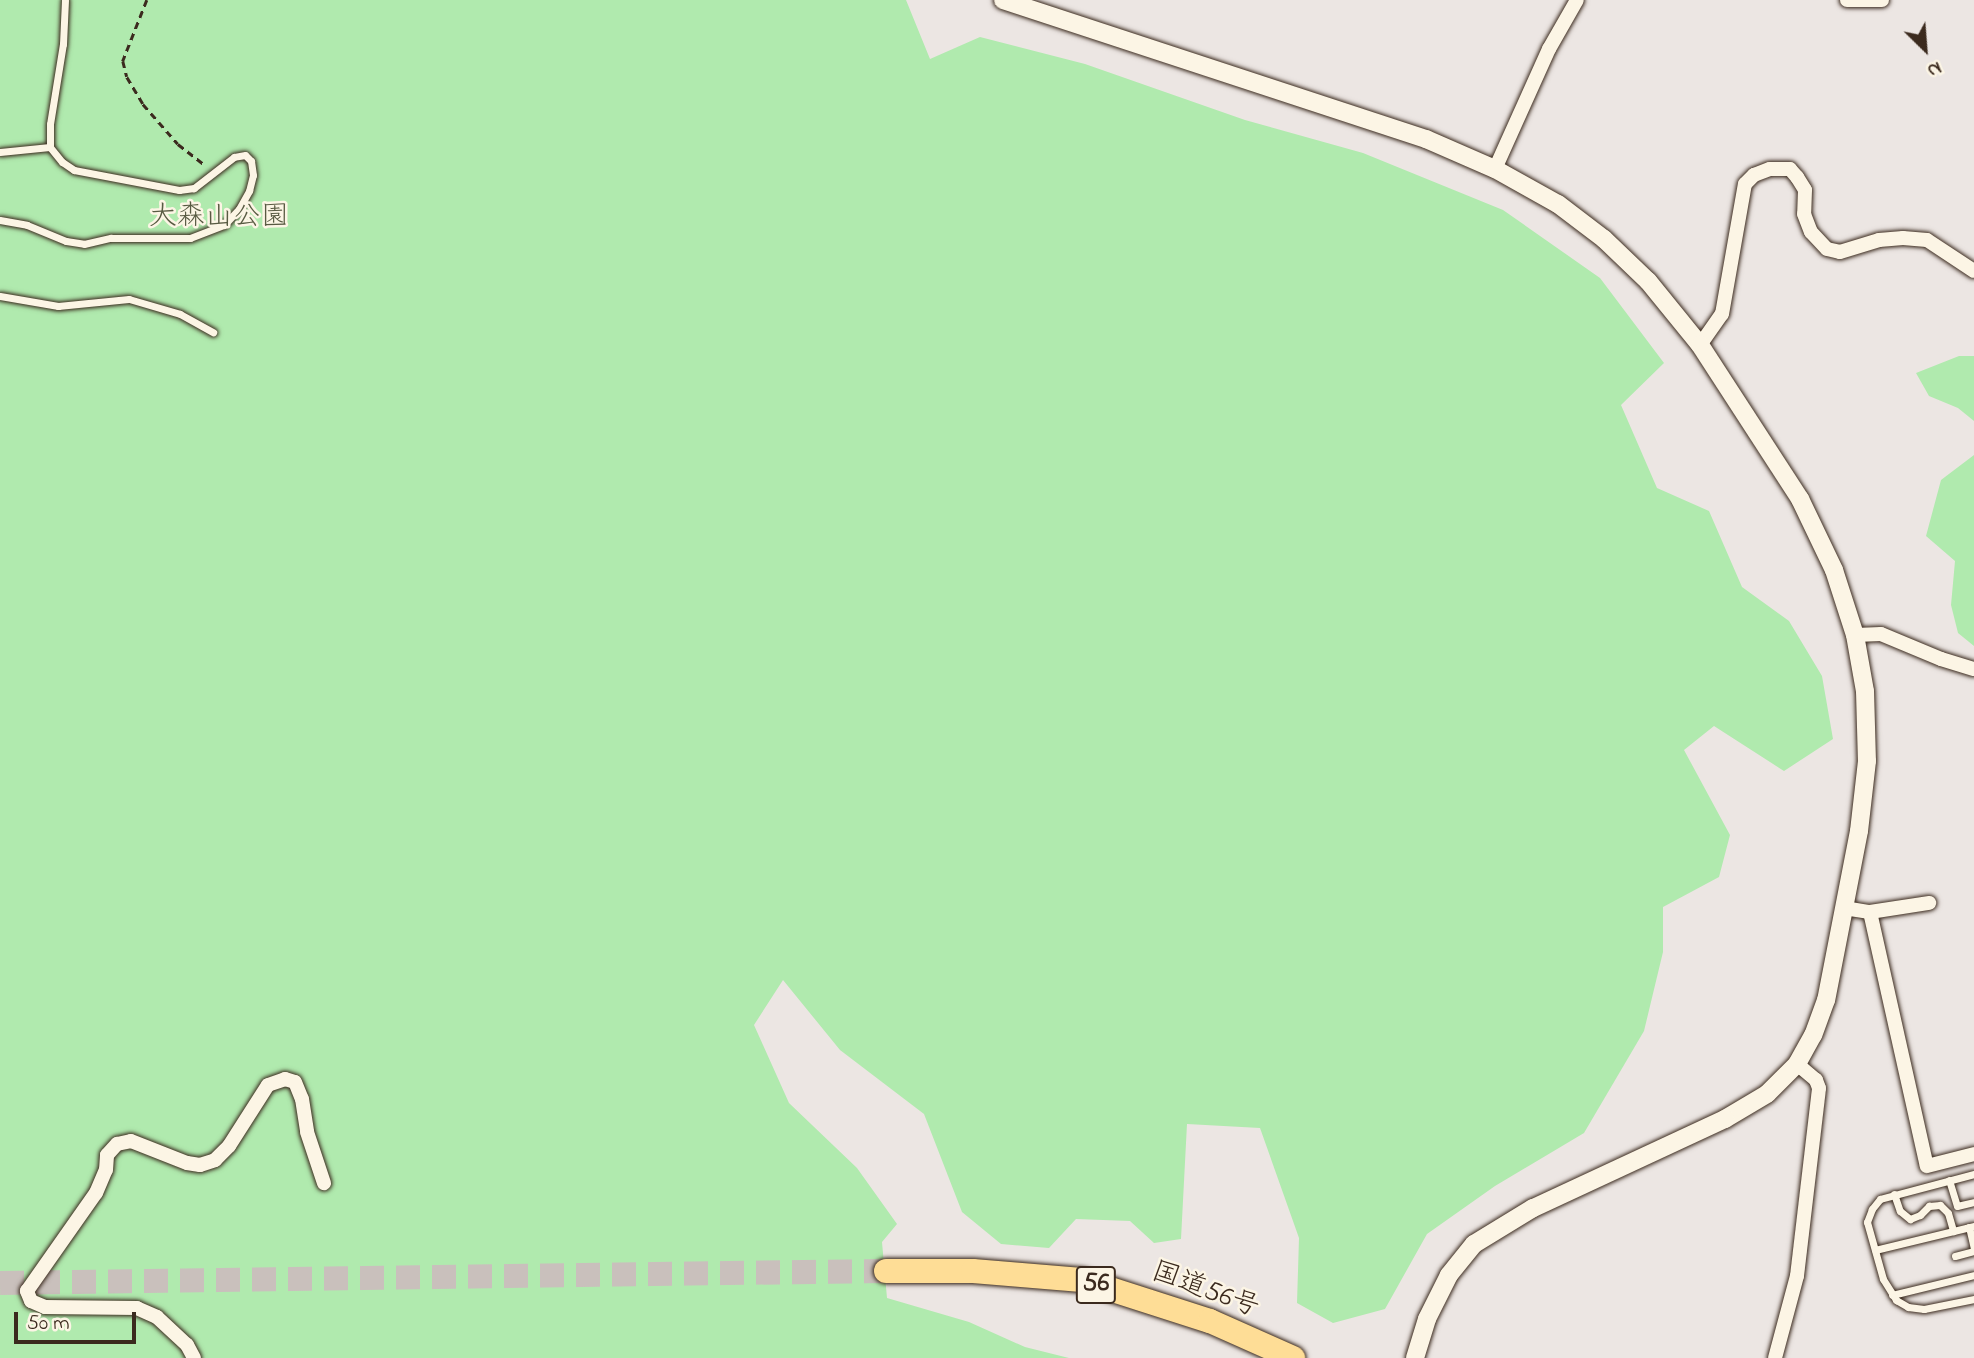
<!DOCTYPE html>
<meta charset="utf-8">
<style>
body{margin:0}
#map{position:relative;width:1974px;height:1358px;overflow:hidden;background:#ece6e3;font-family:"Indie Flower","Klee One",sans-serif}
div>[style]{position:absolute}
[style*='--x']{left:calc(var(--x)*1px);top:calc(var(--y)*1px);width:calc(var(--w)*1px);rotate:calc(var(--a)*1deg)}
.green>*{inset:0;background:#b0eaae}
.trunk-tunnel>*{height:24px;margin-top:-12px;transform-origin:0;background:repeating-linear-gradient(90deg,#c9c0bc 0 24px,transparent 0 36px)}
.path>*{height:2.5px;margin-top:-1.25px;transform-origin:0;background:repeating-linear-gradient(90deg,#3b2a1e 0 7px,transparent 0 12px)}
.roads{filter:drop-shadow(0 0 2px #3b2a1e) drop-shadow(0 0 2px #3b2a1e)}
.service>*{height:7px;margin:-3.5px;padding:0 3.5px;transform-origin:3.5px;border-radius:3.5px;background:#fcf5e5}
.minor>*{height:14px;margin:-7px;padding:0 7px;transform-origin:7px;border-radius:7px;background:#fcf5e5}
.tertiary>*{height:18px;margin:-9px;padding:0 9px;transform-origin:9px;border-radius:9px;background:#fcf5e5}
.trunk>*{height:24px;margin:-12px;padding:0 12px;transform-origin:12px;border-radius:12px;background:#fedd96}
span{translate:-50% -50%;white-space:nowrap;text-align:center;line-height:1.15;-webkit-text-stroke:5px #fcf5e5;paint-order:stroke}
.shield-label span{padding:2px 5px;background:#fcf5e5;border:2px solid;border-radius:5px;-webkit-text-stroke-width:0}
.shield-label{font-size:26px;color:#3b2a1e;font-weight:700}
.park-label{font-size:28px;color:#585a42}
.street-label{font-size:28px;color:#3b2a1e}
.north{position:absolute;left:1890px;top:14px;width:70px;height:70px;-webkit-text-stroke:5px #fcf5e5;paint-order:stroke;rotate:155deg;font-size:19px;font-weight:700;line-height:28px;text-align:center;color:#3b2a1e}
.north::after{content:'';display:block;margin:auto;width:24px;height:32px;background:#3b2a1e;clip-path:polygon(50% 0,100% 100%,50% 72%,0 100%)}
.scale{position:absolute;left:14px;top:1312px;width:122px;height:32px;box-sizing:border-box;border:4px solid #3b2a1e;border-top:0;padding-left:9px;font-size:21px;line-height:24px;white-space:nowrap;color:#3b2a1e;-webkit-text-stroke:5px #fcf5e5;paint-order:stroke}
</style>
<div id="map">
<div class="green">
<div style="clip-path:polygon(0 0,906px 0,930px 59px,980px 37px,1085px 64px,1245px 120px,1363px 153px,1503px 210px,1600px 278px,1664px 363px,1621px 405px,1657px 488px,1709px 511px,1742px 587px,1789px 621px,1822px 676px,1833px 739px,1784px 771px,1714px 726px,1684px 750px,1730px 835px,1719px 877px,1663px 907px,1663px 952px,1644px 1031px,1584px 1133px,1495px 1186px,1427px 1234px,1385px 1309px,1333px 1323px,1297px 1303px,1299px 1238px,1260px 1128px,1187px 1124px,1181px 1239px,1154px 1243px,1130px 1221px,1076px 1219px,1049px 1248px,1001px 1244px,962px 1212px,924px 1114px,840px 1050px,783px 980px,754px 1025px,789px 1103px,857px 1168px,897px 1224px,882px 1242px,887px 1298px,969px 1322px,1025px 1347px,1069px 1358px,0 1358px)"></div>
<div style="clip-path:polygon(1959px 356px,1974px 356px,1974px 421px,1958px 408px,1929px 396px,1916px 373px)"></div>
<div style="clip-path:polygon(1974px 455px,1974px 646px,1958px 633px,1951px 605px,1955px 561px,1926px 536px,1941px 480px)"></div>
</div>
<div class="trunk-tunnel">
<div style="--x:0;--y:1283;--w:886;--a:-0.78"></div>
</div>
<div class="path">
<div style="--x:147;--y:0;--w:66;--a:111.5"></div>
<div style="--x:123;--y:61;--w:16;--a:76"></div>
<div style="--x:127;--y:77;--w:31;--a:59"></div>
<div style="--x:143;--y:104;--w:53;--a:48.8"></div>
<div style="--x:178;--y:144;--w:33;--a:38"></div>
</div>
<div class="roads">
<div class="service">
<div style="--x:0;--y:152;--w:50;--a:-5.7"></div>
<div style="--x:0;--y:220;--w:27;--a:10"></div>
<div style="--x:27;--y:225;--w:42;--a:22.3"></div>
<div style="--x:66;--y:241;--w:18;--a:9"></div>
<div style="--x:84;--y:244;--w:28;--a:-13"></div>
<div style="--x:111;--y:238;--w:79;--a:0"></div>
<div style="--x:190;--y:238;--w:36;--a:-21"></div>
<div style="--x:224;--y:225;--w:22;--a:-47"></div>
<div style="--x:239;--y:209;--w:21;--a:-61"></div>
<div style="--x:249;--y:191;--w:16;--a:-76"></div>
<div style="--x:253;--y:175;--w:14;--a:-98"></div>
<div style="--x:251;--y:161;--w:8;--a:-135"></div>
<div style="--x:245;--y:155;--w:11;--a:170"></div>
<div style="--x:234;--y:157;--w:51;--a:142.2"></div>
<div style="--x:194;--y:188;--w:15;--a:172"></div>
<div style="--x:179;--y:190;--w:107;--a:-169.2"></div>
<div style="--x:74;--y:170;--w:14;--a:-146"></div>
<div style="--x:62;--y:162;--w:19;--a:-129"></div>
<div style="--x:50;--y:147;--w:23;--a:-90"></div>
<div style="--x:50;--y:124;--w:81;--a:-80.8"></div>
<div style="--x:63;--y:44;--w:44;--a:-87.4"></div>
<div style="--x:0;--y:296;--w:59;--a:9.8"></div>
<div style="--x:58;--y:306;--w:71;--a:-5.6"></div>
<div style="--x:129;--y:299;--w:53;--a:16.4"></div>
<div style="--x:180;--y:314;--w:38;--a:29"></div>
<div style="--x:1974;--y:1174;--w:97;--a:165.1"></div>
<div style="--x:1880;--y:1199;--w:13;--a:129"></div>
<div style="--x:1872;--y:1209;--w:14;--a:111"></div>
<div style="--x:1867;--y:1222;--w:59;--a:74.3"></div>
<div style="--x:1883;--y:1279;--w:25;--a:58"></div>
<div style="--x:1896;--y:1300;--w:14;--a:30"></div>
<div style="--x:1908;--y:1307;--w:16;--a:7"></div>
<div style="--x:1924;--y:1309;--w:51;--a:-11.3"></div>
<div style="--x:1949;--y:1180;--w:27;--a:73"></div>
<div style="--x:1957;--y:1206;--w:17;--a:-13"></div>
<div style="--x:1894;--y:1194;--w:18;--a:71"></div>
<div style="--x:1900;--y:1211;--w:13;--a:39"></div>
<div style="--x:1910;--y:1219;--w:11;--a:-22"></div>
<div style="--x:1920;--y:1215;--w:13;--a:-45"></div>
<div style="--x:1929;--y:1206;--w:11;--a:-5"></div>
<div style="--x:1940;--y:1205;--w:11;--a:45"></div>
<div style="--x:1948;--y:1213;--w:19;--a:74"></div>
<div style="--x:1969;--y:1227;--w:22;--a:77"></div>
<div style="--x:1875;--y:1250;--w:102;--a:-13.6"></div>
<div style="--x:1955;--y:1256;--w:20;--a:-15"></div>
<div style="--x:1892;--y:1295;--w:84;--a:-13.7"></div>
</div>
<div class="minor">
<div style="--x:1847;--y:0;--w:35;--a:0"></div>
<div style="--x:1495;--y:169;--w:132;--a:-65.8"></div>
<div style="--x:1549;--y:49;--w:56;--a:-60.3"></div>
<div style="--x:1700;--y:345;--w:38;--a:-55"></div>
<div style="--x:1722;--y:314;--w:132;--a:-80"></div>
<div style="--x:1745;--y:184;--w:13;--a:-45"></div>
<div style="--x:1754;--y:175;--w:17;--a:-21"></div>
<div style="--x:1770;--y:169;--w:20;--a:0"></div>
<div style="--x:1790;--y:169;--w:11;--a:49"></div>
<div style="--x:1797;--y:177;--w:15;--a:58"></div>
<div style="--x:1805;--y:190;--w:24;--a:92"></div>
<div style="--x:1804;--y:214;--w:19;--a:69"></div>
<div style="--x:1811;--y:232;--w:23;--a:47"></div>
<div style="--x:1827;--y:249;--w:13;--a:13"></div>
<div style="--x:1840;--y:252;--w:41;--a:-17.1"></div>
<div style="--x:1879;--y:240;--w:24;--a:-5"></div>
<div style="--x:1903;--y:238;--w:24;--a:5"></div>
<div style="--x:1927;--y:240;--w:56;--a:33.4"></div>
<div style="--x:1855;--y:635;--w:26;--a:-2"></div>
<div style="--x:1881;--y:634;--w:65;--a:22.6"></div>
<div style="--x:1941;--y:659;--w:34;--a:17"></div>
<div style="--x:1844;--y:908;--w:26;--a:9"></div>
<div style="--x:1870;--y:912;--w:60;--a:-8.7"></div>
<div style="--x:1870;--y:912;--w:260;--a:77.4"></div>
<div style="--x:1927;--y:1166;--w:49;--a:-14.3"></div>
<div style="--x:194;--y:1358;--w:15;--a:-118"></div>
<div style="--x:187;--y:1345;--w:41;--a:-137"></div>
<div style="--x:157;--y:1317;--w:22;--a:-156"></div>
<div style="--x:137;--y:1308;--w:92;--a:-179.4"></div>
<div style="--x:45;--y:1307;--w:15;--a:-157"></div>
<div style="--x:31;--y:1301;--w:11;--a:-112"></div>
<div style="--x:27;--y:1291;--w:120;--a:-54.9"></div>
<div style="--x:96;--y:1193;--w:25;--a:-67"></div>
<div style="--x:106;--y:1170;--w:15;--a:-86"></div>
<div style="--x:107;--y:1155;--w:15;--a:-48"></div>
<div style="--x:117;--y:1144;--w:14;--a:-12"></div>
<div style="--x:131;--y:1141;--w:60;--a:21.4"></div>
<div style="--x:187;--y:1163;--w:13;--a:9"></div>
<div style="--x:200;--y:1165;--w:16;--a:-18"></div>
<div style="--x:215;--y:1160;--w:20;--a:-45"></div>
<div style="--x:229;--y:1146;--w:72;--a:-57.4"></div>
<div style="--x:268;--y:1085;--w:18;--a:-19"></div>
<div style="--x:285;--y:1079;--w:10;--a:17"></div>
<div style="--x:295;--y:1082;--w:18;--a:68"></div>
<div style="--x:302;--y:1099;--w:33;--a:81"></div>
<div style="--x:307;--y:1132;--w:54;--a:71.6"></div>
<div style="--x:1775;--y:1358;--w:85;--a:-75"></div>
<div style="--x:1797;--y:1276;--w:189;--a:-83.3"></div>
<div style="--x:1819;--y:1088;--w:9;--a:-111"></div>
<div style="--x:1816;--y:1080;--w:25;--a:-140"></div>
</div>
<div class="tertiary">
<div style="--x:1003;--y:0;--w:445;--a:18.2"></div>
<div style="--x:1426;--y:139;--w:75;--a:23.5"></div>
<div style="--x:1495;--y:169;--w:72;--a:29.1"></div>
<div style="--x:1558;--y:204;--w:58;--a:37.3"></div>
<div style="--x:1604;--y:239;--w:61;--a:43.7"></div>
<div style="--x:1648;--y:281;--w:82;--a:50.9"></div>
<div style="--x:1700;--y:345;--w:184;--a:57"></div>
<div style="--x:1800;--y:499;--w:79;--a:64.4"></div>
<div style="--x:1834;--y:570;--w:68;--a:72.1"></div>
<div style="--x:1855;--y:635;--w:57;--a:79.9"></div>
<div style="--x:1865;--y:691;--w:70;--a:88.4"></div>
<div style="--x:1867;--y:761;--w:70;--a:96.5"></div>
<div style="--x:1859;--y:831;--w:172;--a:101"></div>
<div style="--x:1826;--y:1000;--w:37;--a:110"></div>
<div style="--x:1813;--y:1035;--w:33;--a:119"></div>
<div style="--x:1797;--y:1064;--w:42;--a:135"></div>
<div style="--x:1767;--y:1094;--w:49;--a:149.2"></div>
<div style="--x:1725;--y:1119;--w:212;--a:155.1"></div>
<div style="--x:1533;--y:1208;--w:69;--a:148.6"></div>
<div style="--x:1474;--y:1244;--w:40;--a:129"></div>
<div style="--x:1449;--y:1275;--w:49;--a:116.6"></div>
<div style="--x:1427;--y:1319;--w:41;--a:107.1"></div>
</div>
<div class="trunk">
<div style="--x:886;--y:1271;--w:87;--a:0"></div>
<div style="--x:973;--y:1271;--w:109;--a:4.7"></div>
<div style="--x:1082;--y:1280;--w:134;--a:17.8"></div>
<div style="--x:1210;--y:1321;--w:91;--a:24"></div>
</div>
</div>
<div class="shield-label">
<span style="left:1096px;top:1285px">56</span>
</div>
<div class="park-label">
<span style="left:219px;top:218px">大森山公園</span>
</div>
<div class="street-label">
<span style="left:1205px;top:1291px;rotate:20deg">国道56号</span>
</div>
<div class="north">N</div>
<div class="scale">50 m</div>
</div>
